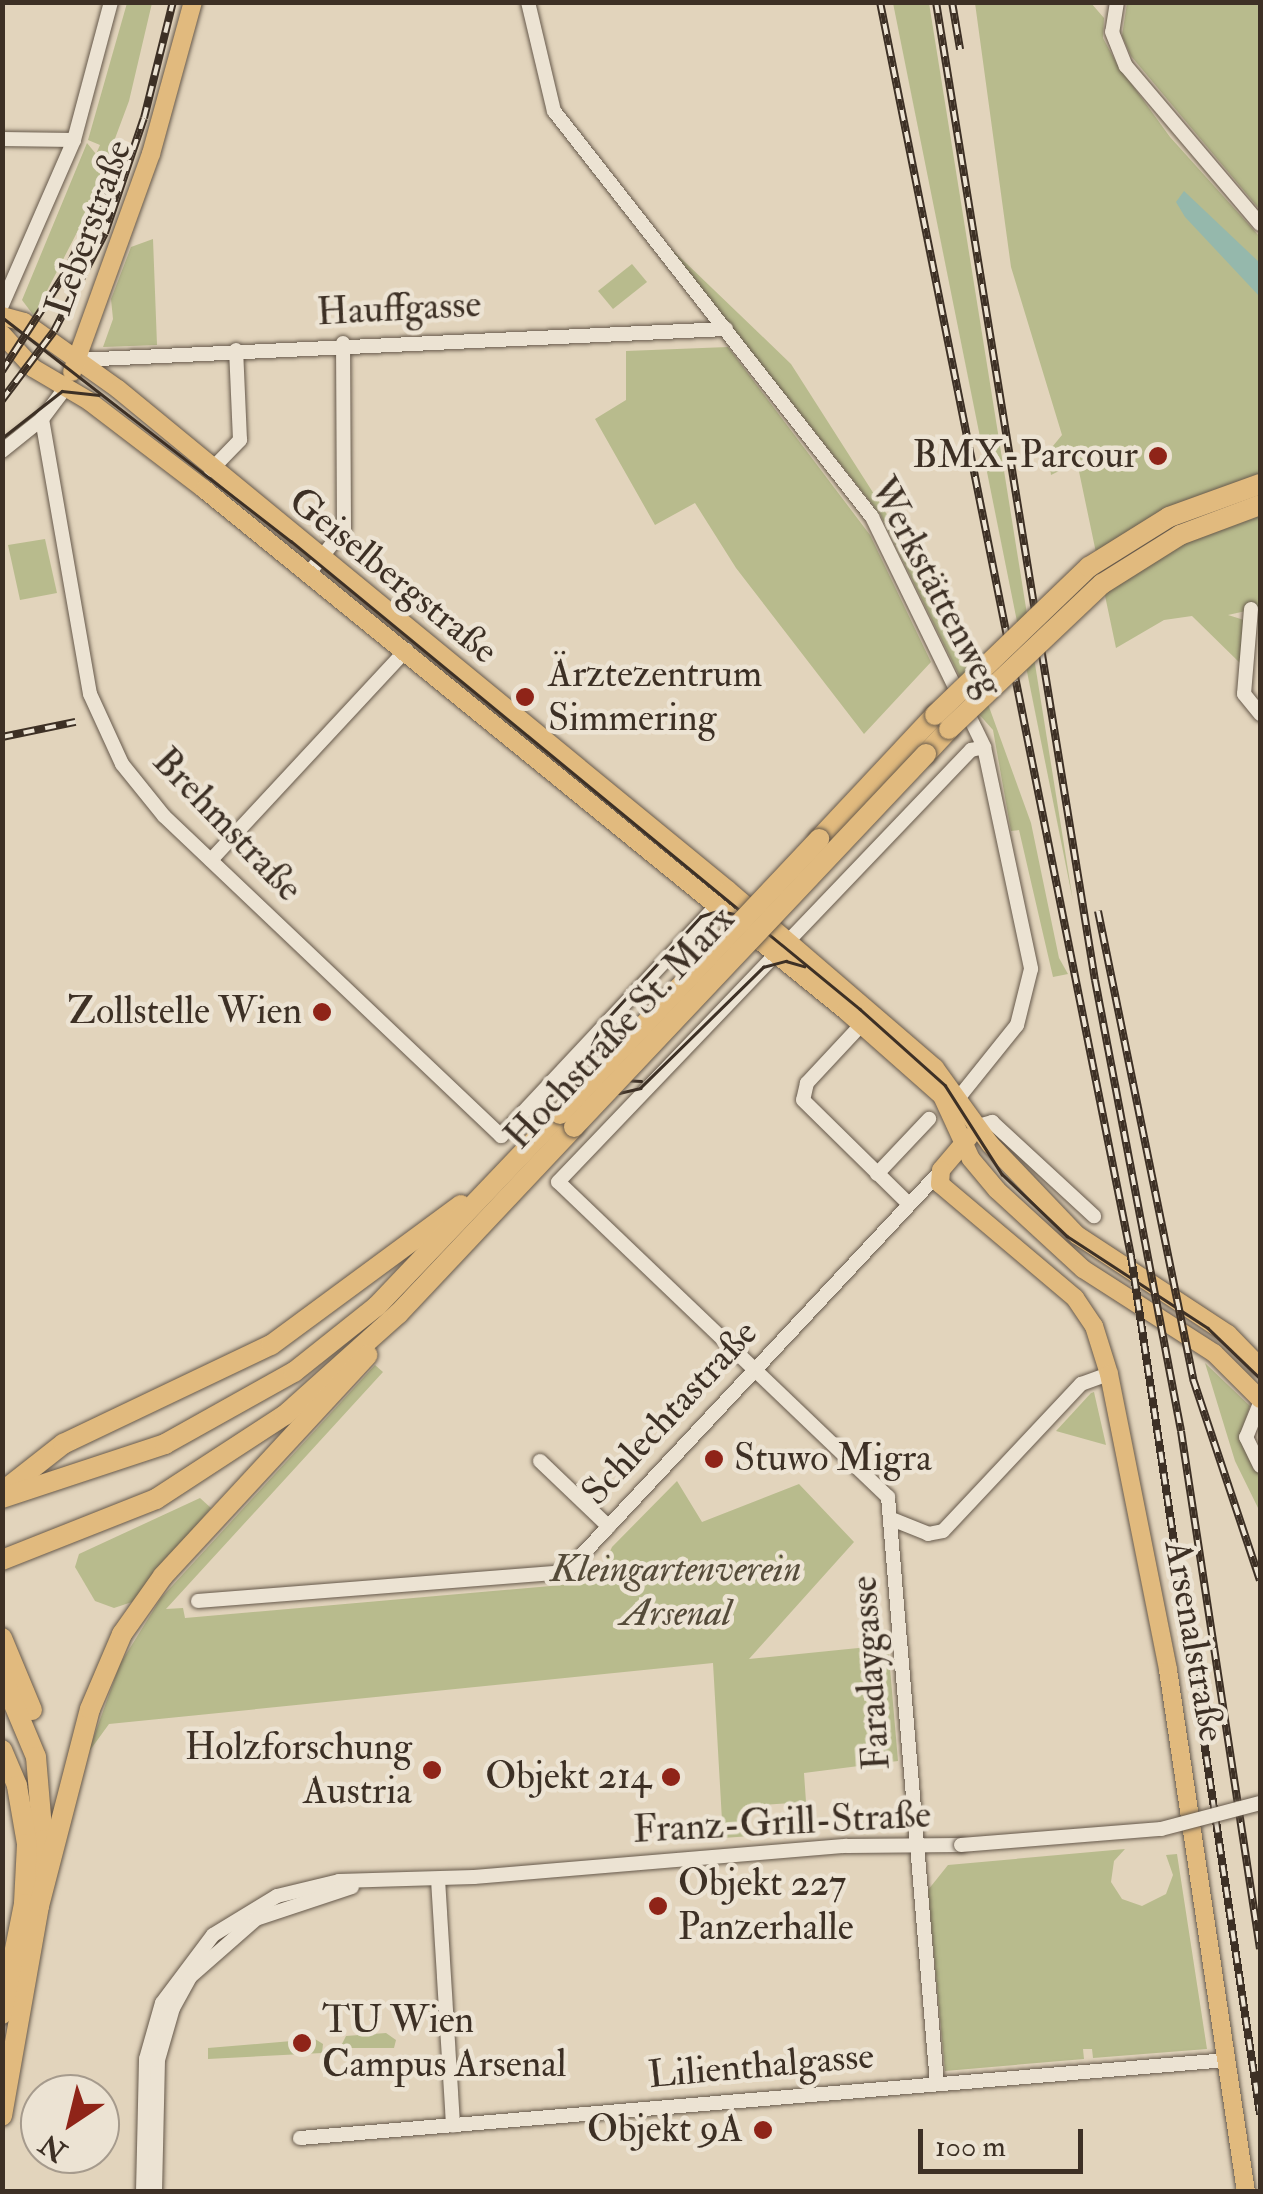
<!DOCTYPE html>
<meta charset="utf-8">
<style>
body{margin:0}
#map{position:relative;width:1263px;height:2194px;overflow:hidden;background:#e2d4bc;font-family:"IM FELL Double Pica",serif}
div>[style]{position:absolute}
[style*='--x']{left:calc(var(--x)*1px);top:calc(var(--y)*1px);width:calc(var(--w)*1px);rotate:calc(var(--a)*1deg)}
.green>*{inset:0;background:#b8bb8d}
.water>*{inset:0;background:#95b8ac}
.roads{filter:drop-shadow(0 0 2px #66594b) drop-shadow(0 0 2px #66594b)}
.minor>*{height:14px;margin:-7px;padding:0 7px;transform-origin:7px;border-radius:7px;background:#ece3d3}
.major>*{height:18px;margin:-9px;padding:0 9px;transform-origin:9px;border-radius:9px;background:#e1ba7e}
.highway>*{height:20px;margin:-10px;padding:0 10px;transform-origin:10px;border-radius:10px;background:#e1ba7e}
.tram>*{height:2.5px;margin:-1.25px;padding:0 1.25px;transform-origin:1.25px;border-radius:1.25px;background:#3d3025}
.rail>*{height:8px;margin-top:-4px;transform-origin:0;background:repeating-linear-gradient(90deg,#ece3d3 0 11px,#3d3025 0 22px);box-sizing:border-box;border-block:2px solid #3d3025}
.bridges{filter:drop-shadow(0 0 2px #66594b) drop-shadow(0 0 2px #66594b)}
.minor-bridge>*{height:14px;margin:-7px;padding:0 7px;transform-origin:7px;border-radius:7px;background:#ece3d3}
.highway-bridge>*{height:20px;margin:-10px;padding:0 10px;transform-origin:10px;border-radius:10px;background:#e1ba7e}
.dots>*{width:28px;height:28px;translate:-50% -50%;box-sizing:border-box;border:5px solid #ece3d3;border-radius:50%}
span{translate:-50% -50%;white-space:nowrap;text-align:center;line-height:1.15;-webkit-text-stroke:9px #ece3d3;paint-order:stroke}
.street-label{font-size:38px;color:#3d3025}
.poi-label{font-size:38px;color:#3d3025}
.right{translate:-100% -50%;text-align:right}
.left{translate:0 -50%;text-align:left}
.park-label{font-size:38px;color:#564c3a;font-style:italic}
.frame{position:absolute;inset:0;border:5px solid #3d3025;pointer-events:none}
.north{position:absolute;left:20px;top:2074px;width:100px;height:100px;box-sizing:border-box;background:#ece3d3;border:2px solid #a69b8d;border-radius:50%;rotate:215deg;font-size:28px;font-weight:700;line-height:40px;text-align:center;color:#3d3025}
.north::after{content:'';display:block;margin:auto;width:35px;height:45px;background:#8f2418;clip-path:polygon(50% 0,100% 100%,50% 72%,0 100%)}
.scale{position:absolute;left:918px;top:2129px;width:165px;height:45px;box-sizing:border-box;border:5px solid #3d3025;border-top:0;padding-left:12px;font-size:30px;line-height:35px;white-space:nowrap;color:#3d3025;-webkit-text-stroke:8px #ece3d3;paint-order:stroke}
</style>
<div id="map">
<div class="green">
<div style="clip-path:polygon(127px 3px,152px 3px,129px 101px,88px 211px,34px 316px,22px 300px,87px 143px,96px 154px,100px 145px,88px 140px)"></div>
<div style="clip-path:polygon(893px 3px,929px 3px,1073px 901px)"></div>
<div style="clip-path:polygon(975px 3px,1091px 3px,1104px 18px,1103px 38px,1117px 64px,1170px 137px,1260px 237px,1260px 685px,1259px 608px,1228px 615px,1244px 620px,1242px 665px,1192px 616px,1164px 620px,1116px 648px,1077px 462px,1051px 475px,1048px 452px,1062px 435px,1011px 267px)"></div>
<div style="clip-path:polygon(1127px 3px,1260px 3px,1260px 210px,1131px 56px,1122px 36px)"></div>
<div style="clip-path:polygon(153px 239px,157px 345px,103px 347px,113px 319px,111px 299px,131px 247px)"></div>
<div style="clip-path:polygon(661px 239px,791px 364px,962px 632px,1031px 823px,1059px 958px,1068px 974px,1053px 977px,1019px 830px,1011px 831px,993px 730px,977px 712px,880px 514px)"></div>
<div style="clip-path:polygon(632px 264px,647px 282px,613px 309px,598px 291px)"></div>
<div style="clip-path:polygon(728px 347px,870px 535px,931px 662px,864px 734px,736px 568px,695px 503px,655px 525px,595px 419px,626px 400px,626px 351px)"></div>
<div style="clip-path:polygon(45px 539px,57px 593px,20px 600px,8px 545px)"></div>
<div style="clip-path:polygon(1205px 1363px,1250px 1406px,1239px 1438px,1260px 1474px,1260px 1512px,1235px 1461px)"></div>
<div style="clip-path:polygon(375px 1365px,383px 1372px,166px 1609px,183px 1608px,185px 1618px,596px 1582px,612px 1547px,677px 1481px,702px 1522px,799px 1484px,854px 1542px,749px 1659px,888px 1645px,898px 1761px,804px 1773px,806px 1802px,749px 1806px,751px 1836px,723px 1838px,713px 1663px,109px 1724px,88px 1753px,120px 1664px,161px 1598px)"></div>
<div style="clip-path:polygon(1094px 1392px,1106px 1445px,1056px 1431px,1091px 1393px)"></div>
<div style="clip-path:polygon(200px 1498px,211px 1508px,132px 1602px,114px 1608px,95px 1601px,75px 1567px,79px 1554px)"></div>
<div style="clip-path:polygon(1125px 1849px,1114px 1861px,1111px 1882px,1122px 1899px,1142px 1906px,1166px 1894px,1173px 1875px,1166px 1855px,1177px 1854px,1207px 2049px,1093px 2058px,1092px 2049px,1083px 2049px,1084px 2059px,945px 2071px,928px 1890px,948px 1865px)"></div>
<div style="clip-path:polygon(386px 2033px,396px 2040px,394px 2048px,340px 2048px,346px 2036px)"></div>
<div style="clip-path:polygon(315px 2039px,323px 2044px,322px 2053px,208px 2059px,208px 2048px)"></div>
</div>
<div class="water">
<div style="clip-path:polygon(1184px 191px,1260px 263px,1260px 297px,1185px 217px,1176px 202px)"></div>
</div>
<div class="roads">
<div class="minor">
<div style="--x:528;--y:2;--w:112;--a:76.6"></div>
<div style="--x:554;--y:111;--w:516;--a:51.93"></div>
<div style="--x:872;--y:517;--w:256;--a:64"></div>
<div style="--x:984;--y:747;--w:227;--a:78"></div>
<div style="--x:1031;--y:969;--w:58;--a:104"></div>
<div style="--x:1017;--y:1025;--w:90;--a:128.7"></div>
<div style="--x:1117;--y:2;--w:30;--a:99"></div>
<div style="--x:1112;--y:32;--w:37;--a:68"></div>
<div style="--x:1126;--y:66;--w:207;--a:49.7"></div>
<div style="--x:2;--y:139;--w:72;--a:0.8"></div>
<div style="--x:2;--y:305;--w:180;--a:-66.4"></div>
<div style="--x:74;--y:140;--w:143;--a:-75"></div>
<div style="--x:78;--y:360;--w:649;--a:-2.74"></div>
<div style="--x:42;--y:419;--w:279;--a:80.1"></div>
<div style="--x:90;--y:694;--w:77;--a:65.4"></div>
<div style="--x:122;--y:764;--w:67;--a:51.1"></div>
<div style="--x:164;--y:816;--w:465;--a:43.5"></div>
<div style="--x:501;--y:1136;--w:313;--a:-46.9"></div>
<div style="--x:2;--y:451;--w:51;--a:-38.7"></div>
<div style="--x:42;--y:419;--w:40;--a:-53"></div>
<div style="--x:211;--y:470;--w:42;--a:-46"></div>
<div style="--x:240;--y:440;--w:90;--a:-92.5"></div>
<div style="--x:309;--y:573;--w:56;--a:-51.5"></div>
<div style="--x:344;--y:529;--w:186;--a:-90.3"></div>
<div style="--x:1251;--y:609;--w:85;--a:94.7"></div>
<div style="--x:1244;--y:694;--w:26;--a:51"></div>
<div style="--x:211;--y:860;--w:287;--a:-47.1"></div>
<div style="--x:862;--y:1024;--w:81;--a:133"></div>
<div style="--x:807;--y:1083;--w:17;--a:103"></div>
<div style="--x:803;--y:1100;--w:148;--a:44.5"></div>
<div style="--x:978;--y:1126;--w:15;--a:-16"></div>
<div style="--x:992;--y:1122;--w:139;--a:42.7"></div>
<div style="--x:877;--y:1174;--w:76;--a:-46.6"></div>
<div style="--x:1260;--y:1403;--w:37;--a:112"></div>
<div style="--x:1246;--y:1437;--w:32;--a:64"></div>
<div style="--x:540;--y:1461;--w:95;--a:43.7"></div>
<div style="--x:894;--y:1520;--w:37;--a:22"></div>
<div style="--x:928;--y:1534;--w:15;--a:-11"></div>
<div style="--x:943;--y:1531;--w:202;--a:-46.8"></div>
<div style="--x:1081;--y:1384;--w:30;--a:-20"></div>
<div style="--x:198;--y:1601;--w:369;--a:-4.5"></div>
<div style="--x:566;--y:1572;--w:546;--a:-46.93"></div>
<div style="--x:438;--y:1879;--w:247;--a:86.5"></div>
<div style="--x:937;--y:2084;--w:589;--a:-94.77"></div>
<div style="--x:888;--y:1497;--w:456;--a:-136.3"></div>
<div style="--x:558;--y:1182;--w:598;--a:-46.29"></div>
<div style="--x:971;--y:750;--w:13;--a:-13"></div>
<div style="--x:300;--y:2138;--w:930;--a:-4.81"></div>
<div style="--x:143;--y:2192;--w:133;--a:-88.7"></div>
<div style="--x:146;--y:2059;--w:58;--a:-74.1"></div>
<div style="--x:162;--y:2003;--w:85;--a:-53.1"></div>
<div style="--x:213;--y:1935;--w:75;--a:-31.4"></div>
<div style="--x:277;--y:1896;--w:64;--a:-13.6"></div>
<div style="--x:339;--y:1881;--w:135;--a:-1.7"></div>
<div style="--x:474;--y:1877;--w:374;--a:-4.8"></div>
<div style="--x:847;--y:1846;--w:114;--a:-0.5"></div>
<div style="--x:155;--y:2192;--w:132;--a:-88.7"></div>
<div style="--x:158;--y:2060;--w:54;--a:-73.9"></div>
<div style="--x:173;--y:2008;--w:35;--a:-61"></div>
<div style="--x:190;--y:1977;--w:88;--a:-41.3"></div>
<div style="--x:256;--y:1919;--w:101;--a:-18.4"></div>
</div>
<div class="major">
<div style="--x:2;--y:316;--w:23;--a:15"></div>
<div style="--x:24;--y:322;--w:115;--a:35.5"></div>
<div style="--x:118;--y:389;--w:789;--a:39.4"></div>
<div style="--x:728;--y:890;--w:273;--a:40.7"></div>
<div style="--x:935;--y:1068;--w:94;--a:54.1"></div>
<div style="--x:990;--y:1144;--w:126;--a:46.3"></div>
<div style="--x:1077;--y:1235;--w:181;--a:33.3"></div>
<div style="--x:1228;--y:1334;--w:46;--a:45.9"></div>
<div style="--x:2;--y:334;--w:46;--a:47.6"></div>
<div style="--x:33;--y:368;--w:65;--a:30.5"></div>
<div style="--x:89;--y:401;--w:145;--a:37.4"></div>
<div style="--x:204;--y:489;--w:827;--a:39.11"></div>
<div style="--x:846;--y:1011;--w:128;--a:41.5"></div>
<div style="--x:942;--y:1096;--w:69;--a:65.3"></div>
<div style="--x:971;--y:1159;--w:40;--a:50"></div>
<div style="--x:997;--y:1190;--w:117;--a:42.6"></div>
<div style="--x:1083;--y:1269;--w:156;--a:32.7"></div>
<div style="--x:1214;--y:1353;--w:65;--a:45"></div>
<div style="--x:72;--y:372;--w:232;--a:-70.1"></div>
<div style="--x:151;--y:154;--w:158;--a:-74.6"></div>
<div style="--x:969;--y:1137;--w:43;--a:130.3"></div>
<div style="--x:941;--y:1170;--w:14;--a:94"></div>
<div style="--x:940;--y:1184;--w:177;--a:40.2"></div>
<div style="--x:1075;--y:1298;--w:34;--a:56"></div>
<div style="--x:1094;--y:1326;--w:50;--a:72.6"></div>
<div style="--x:1109;--y:1374;--w:302;--a:78.7"></div>
<div style="--x:1168;--y:1670;--w:528;--a:81.5"></div>
</div>
<div class="highway">
<div style="--x:926;--y:754;--w:34;--a:-47"></div>
<div style="--x:819;--y:839;--w:170;--a:-46.9"></div>
<div style="--x:2;--y:1492;--w:78;--a:-38.2"></div>
<div style="--x:63;--y:1444;--w:230;--a:-25.5"></div>
<div style="--x:271;--y:1345;--w:236;--a:-36.4"></div>
<div style="--x:2;--y:1498;--w:172;--a:-18.3"></div>
<div style="--x:165;--y:1444;--w:148;--a:-29.2"></div>
<div style="--x:294;--y:1372;--w:106;--a:-38.5"></div>
<div style="--x:377;--y:1306;--w:265;--a:-46.4"></div>
<div style="--x:2;--y:1560;--w:166;--a:-21.6"></div>
<div style="--x:156;--y:1499;--w:154;--a:-33.1"></div>
<div style="--x:285;--y:1415;--w:152;--a:-41.8"></div>
<div style="--x:398;--y:1314;--w:257;--a:-46.7"></div>
<div style="--x:2;--y:1638;--w:78;--a:67.4"></div>
<div style="--x:2;--y:1676;--w:88;--a:67.2"></div>
<div style="--x:36;--y:1757;--w:83;--a:85.2"></div>
<div style="--x:43;--y:1840;--w:66;--a:93.5"></div>
<div style="--x:39;--y:1906;--w:213;--a:100"></div>
<div style="--x:2;--y:1750;--w:39;--a:67"></div>
<div style="--x:17;--y:1786;--w:59;--a:80.2"></div>
<div style="--x:27;--y:1844;--w:60;--a:92.9"></div>
<div style="--x:24;--y:1904;--w:112;--a:101.3"></div>
<div style="--x:39;--y:1906;--w:203;--a:-75.5"></div>
<div style="--x:90;--y:1709;--w:82;--a:-66.9"></div>
<div style="--x:122;--y:1634;--w:71;--a:-54.7"></div>
<div style="--x:163;--y:1576;--w:301;--a:-47.2"></div>
</div>
</div>
<div class="tram">
<div style="--x:2;--y:317;--w:366;--a:37.8"></div>
<div style="--x:291;--y:541;--w:737;--a:39.44"></div>
<div style="--x:860;--y:1009;--w:114;--a:41.8"></div>
<div style="--x:945;--y:1085;--w:106;--a:57.4"></div>
<div style="--x:1002;--y:1174;--w:90;--a:43.6"></div>
<div style="--x:1067;--y:1236;--w:168;--a:33.1"></div>
<div style="--x:1208;--y:1328;--w:72;--a:43.9"></div>
<div style="--x:2;--y:438;--w:76;--a:-38.1"></div>
<div style="--x:62;--y:391;--w:37;--a:6"></div>
<div style="--x:736;--y:915;--w:17;--a:-167"></div>
<div style="--x:719;--y:911;--w:19;--a:162"></div>
<div style="--x:701;--y:917;--w:147;--a:132.5"></div>
<div style="--x:602;--y:1025;--w:33;--a:115"></div>
<div style="--x:588;--y:1055;--w:31;--a:69"></div>
<div style="--x:599;--y:1084;--w:22;--a:24"></div>
<div style="--x:619;--y:1093;--w:22;--a:-13"></div>
<div style="--x:640;--y:1088;--w:173;--a:-44.5"></div>
<div style="--x:763;--y:967;--w:24;--a:-15"></div>
<div style="--x:786;--y:961;--w:19;--a:16"></div>
<div style="--x:599;--y:1039;--w:31;--a:75"></div>
<div style="--x:607;--y:1069;--w:19;--a:36"></div>
<div style="--x:622;--y:1080;--w:19;--a:3"></div>
</div>
<div class="rail">
<div style="--x:880;--y:2;--w:1279;--a:78.68"></div>
<div style="--x:1131;--y:1256;--w:868;--a:81.45"></div>
<div style="--x:936;--y:2;--w:991;--a:80.77"></div>
<div style="--x:1095;--y:980;--w:459;--a:79.2"></div>
<div style="--x:1181;--y:1431;--w:524;--a:81.33"></div>
<div style="--x:952;--y:2;--w:48;--a:80.3"></div>
<div style="--x:2;--y:371;--w:118;--a:-57.1"></div>
<div style="--x:66;--y:272;--w:98;--a:-64.5"></div>
<div style="--x:2;--y:400;--w:86;--a:-53"></div>
<div style="--x:54;--y:331;--w:110;--a:-62.5"></div>
<div style="--x:105;--y:233;--w:121;--a:-71.3"></div>
<div style="--x:144;--y:118;--w:120;--a:-76"></div>
<div style="--x:2;--y:737;--w:75;--a:-11.6"></div>
<div style="--x:1098;--y:911;--w:478;--a:78.5"></div>
<div style="--x:1193;--y:1379;--w:212;--a:71.6"></div>
</div>
<div class="bridges">
<div class="minor-bridge">
<div style="--x:961;--y:1845;--w:201;--a:-4.6"></div>
<div style="--x:1161;--y:1829;--w:102;--a:-14.7"></div>
</div>
<div class="highway-bridge">
<div style="--x:935;--y:715;--w:214;--a:-43.9"></div>
<div style="--x:1089;--y:567;--w:94;--a:-32"></div>
<div style="--x:1169;--y:517;--w:97;--a:-19.9"></div>
<div style="--x:949;--y:729;--w:211;--a:-43.5"></div>
<div style="--x:1102;--y:584;--w:92;--a:-32.1"></div>
<div style="--x:1180;--y:535;--w:85;--a:-20.6"></div>
<div style="--x:560;--y:1114;--w:378;--a:-46.7"></div>
<div style="--x:574;--y:1127;--w:513;--a:-46.66"></div>
</div>
</div>
<div class="dots">
<div style="left:1158px;top:456px;background:#8f2418"></div>
<div style="left:525px;top:697px;background:#8f2418"></div>
<div style="left:322px;top:1012px;background:#8f2418"></div>
<div style="left:714px;top:1459px;background:#8f2418"></div>
<div style="left:432px;top:1770px;background:#8f2418"></div>
<div style="left:671px;top:1777px;background:#8f2418"></div>
<div style="left:658px;top:1906px;background:#8f2418"></div>
<div style="left:302px;top:2043px;background:#8f2418"></div>
<div style="left:763px;top:2130px;background:#8f2418"></div>
</div>
<div class="street-label">
<span style="left:89px;top:228px;rotate:-70deg">Leberstraße</span>
<span style="left:399px;top:309px;rotate:-3deg">Hauffgasse</span>
<span style="left:393px;top:576px;rotate:39deg">Geiselbergstraße</span>
<span style="left:936px;top:587px;rotate:62deg">Werkstättenweg</span>
<span style="left:227px;top:825px;rotate:46deg">Brehmstraße</span>
<span style="left:620px;top:1028px;rotate:-47deg">Hochstraße St. Marx</span>
<span style="left:670px;top:1413px;rotate:-47deg">Schlechtastraße</span>
<span style="left:1194px;top:1641px;rotate:80deg">Arsenalstraße</span>
<span style="left:871px;top:1673px;rotate:-94deg">Faradaygasse</span>
<span style="left:782px;top:1823px;rotate:-3deg">Franz-Grill-Straße</span>
<span style="left:761px;top:2066px;rotate:-5deg">Lilienthalgasse</span>
</div>
<div class="poi-label">
<span class="right" style="left:1138px;top:456px">BMX-Parcour</span>
<span class="left" style="left:548px;top:697px">Ärztezentrum<br>Simmering</span>
<span class="right" style="left:302px;top:1012px">Zollstelle Wien</span>
<span class="left" style="left:734px;top:1459px">Stuwo Migra</span>
<span class="right" style="left:412px;top:1770px">Holzforschung<br>Austria</span>
<span class="right" style="left:651px;top:1777px">Objekt 214</span>
<span class="left" style="left:678px;top:1906px">Objekt 227<br>Panzerhalle</span>
<span class="left" style="left:322px;top:2043px">TU Wien<br>Campus Arsenal</span>
<span class="right" style="left:743px;top:2130px">Objekt 9A</span>
</div>
<div class="park-label">
<span style="left:676px;top:1592px">Kleingartenverein<br>Arsenal</span>
</div>
<div class="frame"></div>
<div class="north">N</div>
<div class="scale">100 m</div>
</div>
